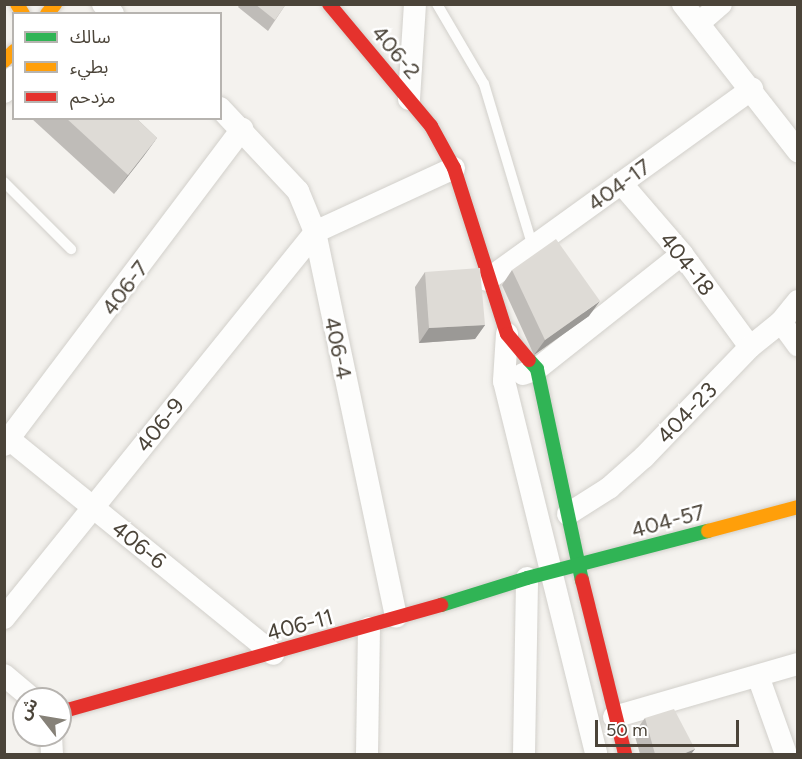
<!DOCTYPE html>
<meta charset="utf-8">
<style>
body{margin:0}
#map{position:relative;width:802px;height:759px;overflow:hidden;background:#f4f2ee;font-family:Figtree,"Noto Sans Arabic",sans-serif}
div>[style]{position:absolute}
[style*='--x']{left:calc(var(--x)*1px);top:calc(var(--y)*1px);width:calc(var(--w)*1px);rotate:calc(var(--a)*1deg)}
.roads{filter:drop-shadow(0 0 2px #d2d0cb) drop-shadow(0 0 2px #d2d0cb)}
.lane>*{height:10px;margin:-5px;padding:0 5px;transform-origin:5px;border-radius:5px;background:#fdfdfc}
.street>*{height:22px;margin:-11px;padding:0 11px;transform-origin:11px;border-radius:11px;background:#fdfdfc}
.fast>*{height:14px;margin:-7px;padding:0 7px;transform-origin:7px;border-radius:7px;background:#30b455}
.slow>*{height:14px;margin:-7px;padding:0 7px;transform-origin:7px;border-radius:7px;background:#ff9f0a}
.jam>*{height:14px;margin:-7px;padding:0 7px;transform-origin:7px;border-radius:7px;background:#e5322d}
.wall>*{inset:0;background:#bfbcb8}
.shaded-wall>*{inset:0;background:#9b9996}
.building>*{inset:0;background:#dedbd6}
span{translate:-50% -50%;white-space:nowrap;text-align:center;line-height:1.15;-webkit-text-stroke:5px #fff;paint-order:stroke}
.street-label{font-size:22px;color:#4b4439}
.frame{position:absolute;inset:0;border:6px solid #4b4439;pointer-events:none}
.legend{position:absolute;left:12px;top:12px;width:210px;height:108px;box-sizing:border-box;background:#fff;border:2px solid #b7b4b0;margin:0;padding:8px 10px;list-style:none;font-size:18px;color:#4b4439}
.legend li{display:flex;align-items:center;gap:12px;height:30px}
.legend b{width:30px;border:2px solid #b7b4b0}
.north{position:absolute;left:12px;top:687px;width:60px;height:60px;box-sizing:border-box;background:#fff;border:2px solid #b7b4b0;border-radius:50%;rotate:301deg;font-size:16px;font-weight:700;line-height:24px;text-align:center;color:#4b4439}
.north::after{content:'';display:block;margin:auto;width:21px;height:27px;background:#868178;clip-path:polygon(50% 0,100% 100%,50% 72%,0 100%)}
.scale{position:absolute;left:595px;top:720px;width:144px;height:27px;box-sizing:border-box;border:3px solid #4b4439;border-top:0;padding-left:8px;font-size:18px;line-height:21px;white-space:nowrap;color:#4b4439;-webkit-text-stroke:4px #fff;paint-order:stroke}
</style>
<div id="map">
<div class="roads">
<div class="lane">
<div style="--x:437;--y:4;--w:93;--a:59.6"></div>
<div style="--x:484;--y:84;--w:170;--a:73.3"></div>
<div style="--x:4;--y:182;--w:95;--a:45"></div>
</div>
<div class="street">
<div style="--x:103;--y:4;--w:14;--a:45"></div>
<div style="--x:683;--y:4;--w:187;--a:52"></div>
<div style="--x:699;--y:23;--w:29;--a:-41"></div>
<div style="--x:4;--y:92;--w:18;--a:-56"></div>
<div style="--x:409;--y:99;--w:95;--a:-86.4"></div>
<div style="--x:220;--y:108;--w:114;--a:46.8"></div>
<div style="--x:298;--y:191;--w:44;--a:67.5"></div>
<div style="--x:315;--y:232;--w:393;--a:78.1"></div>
<div style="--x:621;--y:183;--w:94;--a:49.3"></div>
<div style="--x:682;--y:254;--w:115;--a:53.8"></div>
<div style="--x:487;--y:280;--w:327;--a:-35.8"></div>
<div style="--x:781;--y:322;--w:29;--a:54"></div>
<div style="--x:507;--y:334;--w:47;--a:93.7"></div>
<div style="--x:504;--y:381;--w:384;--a:76.1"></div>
<div style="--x:523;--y:374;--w:15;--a:-20"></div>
<div style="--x:537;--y:369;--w:185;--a:-38.4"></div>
<div style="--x:4;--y:435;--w:347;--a:39.1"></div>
<div style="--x:4;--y:445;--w:396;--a:-53"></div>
<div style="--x:568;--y:514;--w:49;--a:-32.4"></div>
<div style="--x:609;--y:488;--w:47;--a:-41.5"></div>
<div style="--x:644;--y:457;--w:153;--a:-46.1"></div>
<div style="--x:750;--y:347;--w:40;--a:-39"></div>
<div style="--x:781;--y:322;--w:27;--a:-51"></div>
<div style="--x:4;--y:618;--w:496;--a:-51.1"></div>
<div style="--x:315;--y:232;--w:153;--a:-24.7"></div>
<div style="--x:4;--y:675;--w:38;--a:40"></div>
<div style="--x:758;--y:676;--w:83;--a:70.3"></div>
<div style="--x:614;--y:717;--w:191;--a:-16.1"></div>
<div style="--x:51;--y:735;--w:19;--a:87"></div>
<div style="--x:367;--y:754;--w:126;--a:-89.1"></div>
<div style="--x:524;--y:754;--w:176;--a:-89"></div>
</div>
<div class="fast">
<div style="--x:529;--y:360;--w:12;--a:48"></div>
<div style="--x:537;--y:369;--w:216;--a:78"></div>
<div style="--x:441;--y:605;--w:90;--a:-17.4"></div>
<div style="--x:527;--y:578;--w:187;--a:-14.6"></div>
</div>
<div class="slow">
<div style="--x:17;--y:4;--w:12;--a:59"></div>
<div style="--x:47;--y:14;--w:13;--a:-51"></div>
<div style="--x:4;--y:61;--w:14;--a:-45"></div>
<div style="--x:708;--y:531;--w:93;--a:-14.9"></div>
</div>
<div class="jam">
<div style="--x:329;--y:4;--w:159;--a:50.1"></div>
<div style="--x:431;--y:126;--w:48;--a:61.3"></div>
<div style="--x:454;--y:168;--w:174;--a:72.3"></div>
<div style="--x:507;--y:334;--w:34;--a:50"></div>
<div style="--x:582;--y:580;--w:179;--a:76.1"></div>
<div style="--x:60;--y:712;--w:396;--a:-15.7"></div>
</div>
</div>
<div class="wall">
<div style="clip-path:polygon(240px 4px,286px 4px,268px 31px,238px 7px)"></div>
<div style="clip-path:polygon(31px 118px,136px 118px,157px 138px,143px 157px,114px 194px)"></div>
<div style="clip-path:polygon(512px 270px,589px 316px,534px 355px,502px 285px)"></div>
<div style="clip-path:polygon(425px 272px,485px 325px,475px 339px,419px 343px,415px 287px)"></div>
<div style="clip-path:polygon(645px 718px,695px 749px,691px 754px,640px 754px,634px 733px)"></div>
</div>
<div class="shaded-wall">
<div style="clip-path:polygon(157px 138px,143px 157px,114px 194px,128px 175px)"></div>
<div style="clip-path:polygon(600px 301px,589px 316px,534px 355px,545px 340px)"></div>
<div style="clip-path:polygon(485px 325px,475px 339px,419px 343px,429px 328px)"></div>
<div style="clip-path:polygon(695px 749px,691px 754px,683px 754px)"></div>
</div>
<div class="building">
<div style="clip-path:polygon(255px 4px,286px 4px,275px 20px)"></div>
<div style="clip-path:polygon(66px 118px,136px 118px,157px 138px,128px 175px)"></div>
<div style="clip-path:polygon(556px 239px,600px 301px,545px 340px,512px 270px)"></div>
<div style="clip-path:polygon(480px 268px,485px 325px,429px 328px,425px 272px)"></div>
<div style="clip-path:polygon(674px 709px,695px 749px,683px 754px,655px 754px,645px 718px)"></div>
</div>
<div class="street-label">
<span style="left:396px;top:52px;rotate:50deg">406-2</span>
<span style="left:619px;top:185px;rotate:-36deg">404-17</span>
<span style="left:687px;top:264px;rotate:52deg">404-18</span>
<span style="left:125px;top:288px;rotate:-53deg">406-7</span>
<span style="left:338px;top:348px;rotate:78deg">406-4</span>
<span style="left:687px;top:413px;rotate:-46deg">404-23</span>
<span style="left:160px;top:425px;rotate:-51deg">406-9</span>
<span style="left:668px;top:521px;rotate:-15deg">404-57</span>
<span style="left:139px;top:545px;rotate:39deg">406-6</span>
<span style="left:300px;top:625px;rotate:-15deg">406-11</span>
</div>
<div class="frame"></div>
<ul class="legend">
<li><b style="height:8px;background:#30b455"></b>سالك</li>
<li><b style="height:8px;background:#ff9f0a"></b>بطيء</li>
<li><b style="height:8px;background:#e5322d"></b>مزدحم</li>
</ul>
<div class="north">ش</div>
<div class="scale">50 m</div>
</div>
